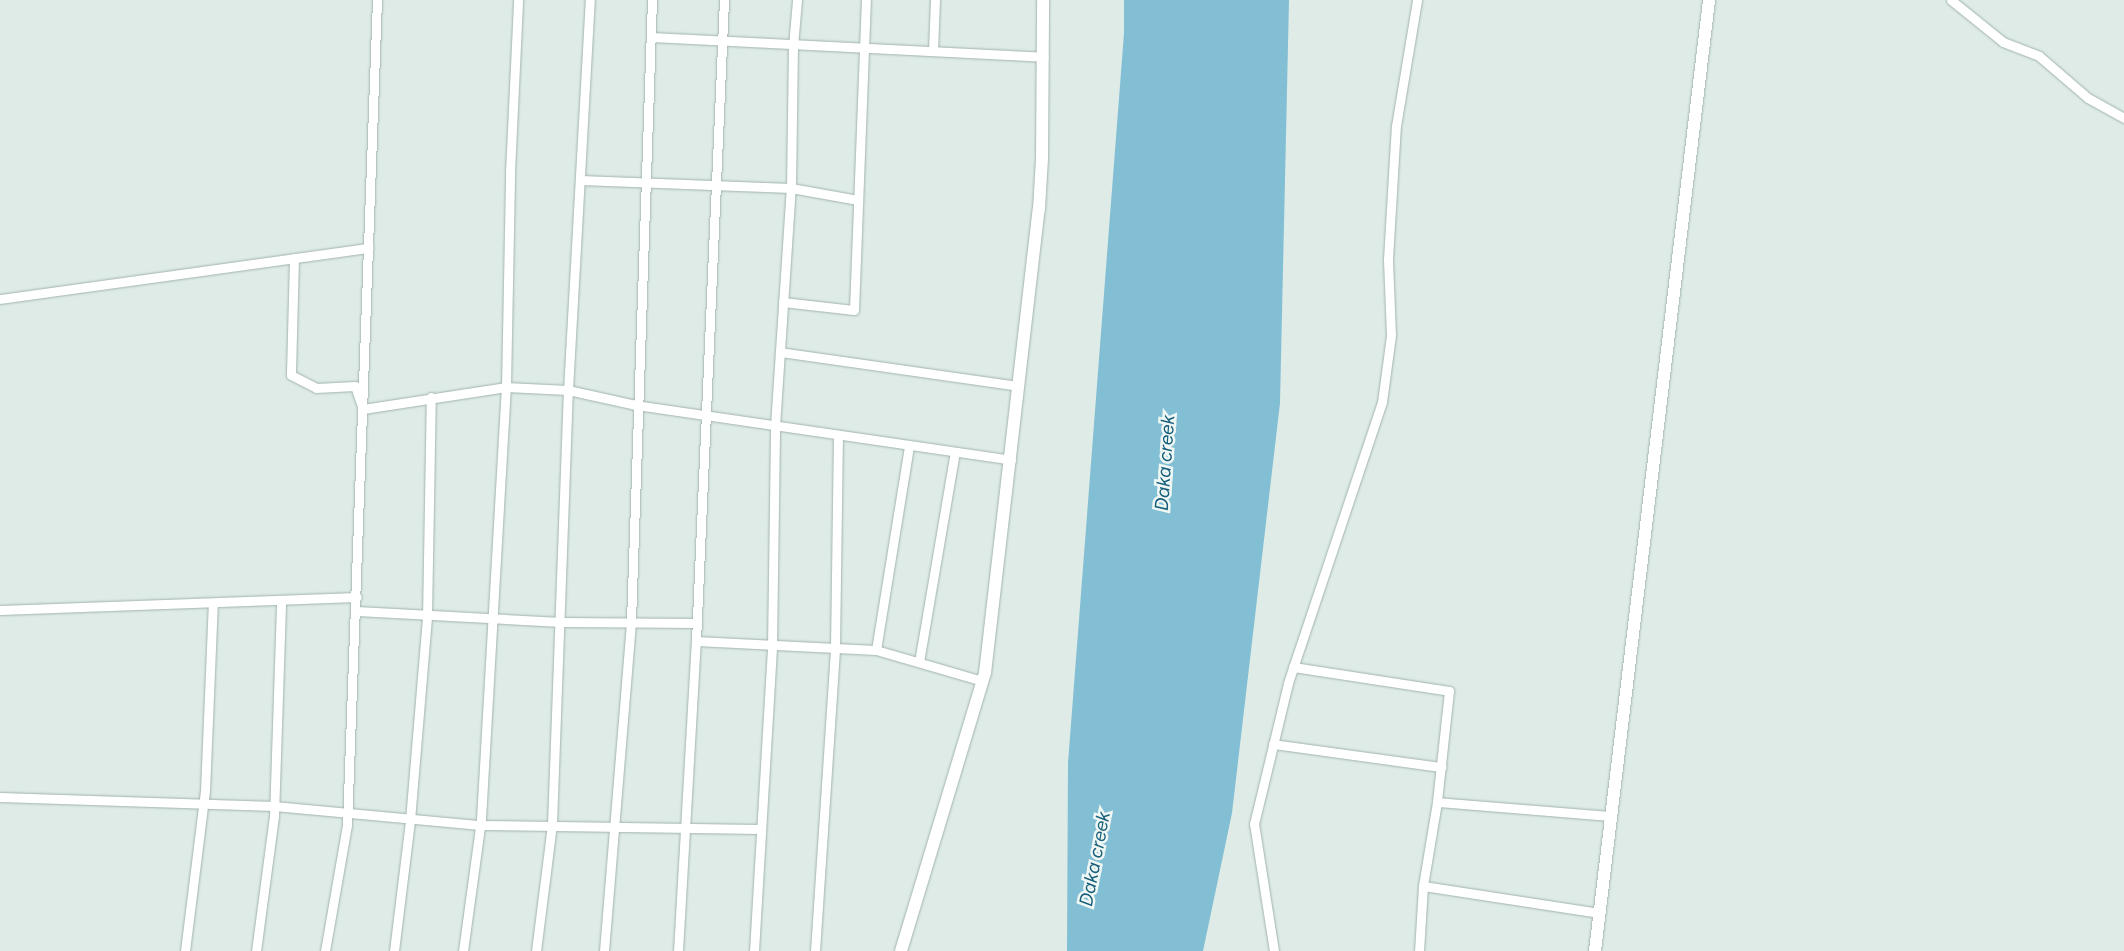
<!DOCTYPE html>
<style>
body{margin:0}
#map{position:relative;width:2124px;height:951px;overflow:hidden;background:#deebe6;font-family:Figtree,sans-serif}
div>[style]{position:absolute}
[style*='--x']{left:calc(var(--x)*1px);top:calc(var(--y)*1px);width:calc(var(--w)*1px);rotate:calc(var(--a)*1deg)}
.water>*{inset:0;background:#82bed4}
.roads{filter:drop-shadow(0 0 1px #a1b3ae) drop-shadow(0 0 1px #a1b3ae)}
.street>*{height:9px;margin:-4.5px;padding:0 4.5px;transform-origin:4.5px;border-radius:4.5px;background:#fff}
.secondary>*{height:12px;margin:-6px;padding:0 6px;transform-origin:6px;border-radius:6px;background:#fff}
span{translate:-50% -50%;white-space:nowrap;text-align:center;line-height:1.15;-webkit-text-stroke:5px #eff7f4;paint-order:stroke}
.water-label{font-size:19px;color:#165e7a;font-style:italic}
</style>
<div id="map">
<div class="water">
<div style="clip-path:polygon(1124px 0,1289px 0,1280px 403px,1232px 813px,1203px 951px,1067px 951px,1068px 763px,1124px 33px)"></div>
</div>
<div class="roads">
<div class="street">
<div style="--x:1951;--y:0;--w:67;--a:38.9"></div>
<div style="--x:2003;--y:42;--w:39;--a:21"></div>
<div style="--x:2039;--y:56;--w:65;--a:40.6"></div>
<div style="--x:2088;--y:98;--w:41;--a:29.1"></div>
<div style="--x:651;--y:37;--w:393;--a:2.9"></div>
<div style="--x:933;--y:50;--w:50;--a:-87.7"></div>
<div style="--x:580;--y:180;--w:211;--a:2.2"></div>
<div style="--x:791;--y:188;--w:68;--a:10.2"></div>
<div style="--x:294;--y:258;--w:117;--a:91.5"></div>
<div style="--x:291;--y:375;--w:28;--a:27"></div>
<div style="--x:316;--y:388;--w:39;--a:-3"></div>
<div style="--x:355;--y:386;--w:24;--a:71"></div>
<div style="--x:363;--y:409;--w:145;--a:-8.7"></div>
<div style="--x:506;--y:387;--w:62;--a:2.8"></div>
<div style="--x:568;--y:390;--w:70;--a:12.4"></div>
<div style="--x:636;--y:405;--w:379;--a:8.3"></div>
<div style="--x:0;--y:299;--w:372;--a:-7.9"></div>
<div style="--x:783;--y:302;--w:71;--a:6.4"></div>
<div style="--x:854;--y:310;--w:310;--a:-87.8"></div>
<div style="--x:780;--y:352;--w:241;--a:8.1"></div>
<div style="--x:0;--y:610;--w:357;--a:-2.1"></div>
<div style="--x:357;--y:611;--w:204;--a:3.1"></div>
<div style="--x:561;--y:622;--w:136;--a:0.4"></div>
<div style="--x:696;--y:641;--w:180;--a:2.9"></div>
<div style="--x:876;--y:650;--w:111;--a:16.2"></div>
<div style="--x:876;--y:650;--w:207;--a:-80.8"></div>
<div style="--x:919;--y:662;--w:213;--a:-80.3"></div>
<div style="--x:1293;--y:667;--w:158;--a:8.7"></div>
<div style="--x:1449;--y:691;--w:112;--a:96.2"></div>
<div style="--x:1437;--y:802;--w:85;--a:99.5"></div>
<div style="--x:1423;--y:886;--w:65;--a:93.5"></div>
<div style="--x:1273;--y:744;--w:170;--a:7.8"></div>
<div style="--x:0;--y:797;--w:274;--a:1.9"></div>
<div style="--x:274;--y:806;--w:207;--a:5.3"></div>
<div style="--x:480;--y:825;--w:280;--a:0.8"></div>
<div style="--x:1437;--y:802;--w:175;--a:4.6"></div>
<div style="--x:1423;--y:886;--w:179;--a:8.7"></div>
<div style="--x:185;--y:951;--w:161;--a:-82.9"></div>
<div style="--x:205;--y:791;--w:188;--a:-87.6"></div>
<div style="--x:256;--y:951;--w:136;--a:-82.4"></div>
<div style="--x:274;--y:816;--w:216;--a:-88.1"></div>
<div style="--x:325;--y:951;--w:128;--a:-80.1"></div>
<div style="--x:347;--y:825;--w:826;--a:-87.92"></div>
<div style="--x:394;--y:951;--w:132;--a:-83"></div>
<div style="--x:410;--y:820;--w:204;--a:-85.2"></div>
<div style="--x:427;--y:617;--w:220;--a:-89"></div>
<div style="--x:463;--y:951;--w:133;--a:-82.2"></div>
<div style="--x:481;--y:819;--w:433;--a:-86.7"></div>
<div style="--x:506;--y:387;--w:215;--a:-88.9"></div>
<div style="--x:510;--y:172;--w:172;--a:-87.3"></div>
<div style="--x:536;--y:951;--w:128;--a:-82.8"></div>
<div style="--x:552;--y:824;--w:434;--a:-87.9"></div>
<div style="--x:568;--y:390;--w:391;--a:-86.8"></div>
<div style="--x:604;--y:951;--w:330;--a:-85.3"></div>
<div style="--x:631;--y:622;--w:622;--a:-88.07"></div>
<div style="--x:678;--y:951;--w:311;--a:-86.7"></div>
<div style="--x:696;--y:641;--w:642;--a:-87.5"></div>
<div style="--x:754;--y:951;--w:305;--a:-86.6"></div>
<div style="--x:772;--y:647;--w:221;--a:-89.2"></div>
<div style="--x:775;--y:426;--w:239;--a:-86.2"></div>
<div style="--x:791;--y:188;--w:142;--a:-89.2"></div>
<div style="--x:793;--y:46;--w:46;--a:-85"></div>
<div style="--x:815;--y:951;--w:304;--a:-86.2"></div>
<div style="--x:835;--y:648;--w:213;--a:-89.2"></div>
<div style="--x:1274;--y:951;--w:129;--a:-98.9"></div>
<div style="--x:1254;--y:824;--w:145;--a:-76.4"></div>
<div style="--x:1288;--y:683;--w:296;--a:-71.5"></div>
<div style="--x:1382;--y:402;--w:68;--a:-82.3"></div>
<div style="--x:1391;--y:335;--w:76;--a:-92.3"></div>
<div style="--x:1388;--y:259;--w:133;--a:-86.6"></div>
<div style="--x:1396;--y:126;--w:128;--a:-80.5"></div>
</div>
<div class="secondary">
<div style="--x:901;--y:951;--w:290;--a:-73.2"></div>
<div style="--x:985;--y:673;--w:467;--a:-83.4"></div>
<div style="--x:1039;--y:209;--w:51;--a:-86.6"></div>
<div style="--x:1042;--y:158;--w:158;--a:-89.6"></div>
<div style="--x:1595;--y:951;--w:958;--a:-83.16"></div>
</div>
</div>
<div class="water-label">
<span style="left:1165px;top:463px;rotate:-86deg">Daka creek</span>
<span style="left:1095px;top:859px;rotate:-79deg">Daka creek</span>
</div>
</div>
